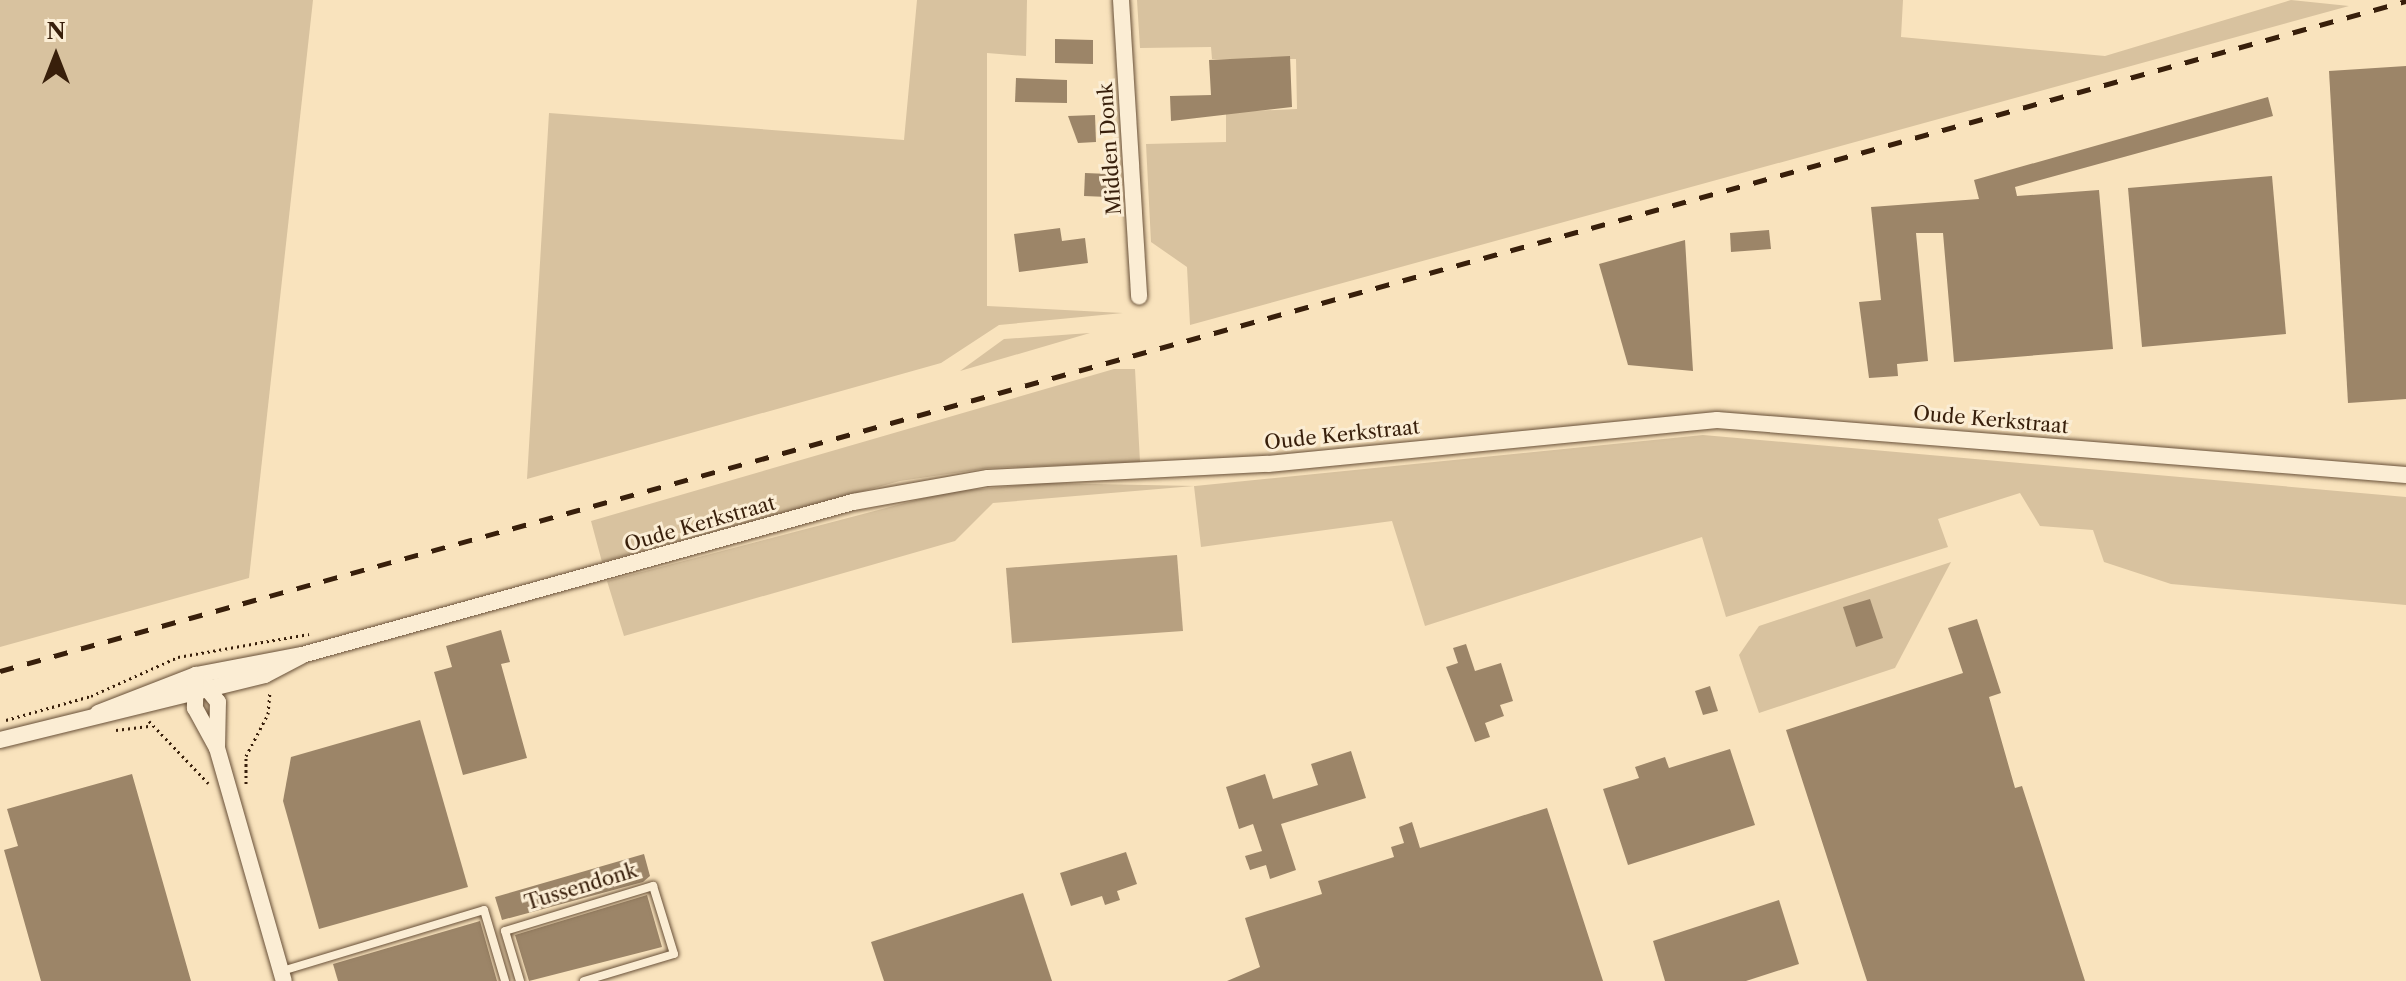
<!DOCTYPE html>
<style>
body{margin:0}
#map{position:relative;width:2406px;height:981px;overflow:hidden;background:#f9e3bd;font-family:"Libre Caslon Text",serif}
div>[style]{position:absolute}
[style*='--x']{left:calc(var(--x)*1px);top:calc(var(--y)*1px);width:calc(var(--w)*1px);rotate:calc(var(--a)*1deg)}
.green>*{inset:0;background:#d8c29f}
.water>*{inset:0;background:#b7a080}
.building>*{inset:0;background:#9c8568}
.path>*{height:3px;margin-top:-1.5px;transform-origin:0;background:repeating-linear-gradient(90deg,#381f0b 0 2px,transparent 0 6px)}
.roads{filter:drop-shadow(0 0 2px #685038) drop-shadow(0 0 2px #685038)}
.service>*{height:8px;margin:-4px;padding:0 4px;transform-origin:4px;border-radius:4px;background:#fbedd4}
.minor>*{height:16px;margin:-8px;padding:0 8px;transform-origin:8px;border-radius:8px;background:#fbedd4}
.rail>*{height:5px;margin-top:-2.5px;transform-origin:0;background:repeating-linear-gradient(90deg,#381f0b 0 14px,transparent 0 28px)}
span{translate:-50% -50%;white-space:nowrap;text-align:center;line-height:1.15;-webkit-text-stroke:6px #fbedd4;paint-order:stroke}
.street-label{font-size:20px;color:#381f0b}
.north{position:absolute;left:16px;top:16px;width:80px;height:80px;-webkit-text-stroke:6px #fbedd4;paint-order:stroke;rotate:0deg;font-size:22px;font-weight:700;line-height:32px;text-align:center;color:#381f0b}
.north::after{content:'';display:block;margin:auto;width:28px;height:36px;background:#381f0b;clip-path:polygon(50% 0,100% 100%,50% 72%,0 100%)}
</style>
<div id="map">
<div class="green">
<div style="clip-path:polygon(0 0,313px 0,249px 578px,0 647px)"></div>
<div style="clip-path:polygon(917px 0,1027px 0,1026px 56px,987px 53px,987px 306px,1123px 313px,999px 325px,941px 363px,527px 479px,549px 113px,904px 140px)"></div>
<div style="clip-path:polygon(1137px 0,1903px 0,1901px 37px,2105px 56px,2291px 0,2349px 6px,1190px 325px,1187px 267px,1151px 242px,1146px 144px,1226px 142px,1226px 112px,1297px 109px,1296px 59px,1212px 59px,1211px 47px,1140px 48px)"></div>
<div style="clip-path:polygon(1090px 333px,960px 371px,1004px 339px)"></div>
<div style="clip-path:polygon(1114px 369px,1135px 369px,1140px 462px,989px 468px,900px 481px,602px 562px,591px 521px)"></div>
<div style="clip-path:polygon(1703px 435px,2406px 497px,2406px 605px,2171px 584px,2104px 562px,2093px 530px,2040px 526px,2020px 493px,1938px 519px,1948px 547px,1726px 617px,1702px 537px,1425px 626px,1392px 521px,1201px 547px,1194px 486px,993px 503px,955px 541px,624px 636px,607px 581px,947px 492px,1044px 483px,1195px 486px)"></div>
<div style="clip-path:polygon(1951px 562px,1895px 668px,1759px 713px,1739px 655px,1759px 626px)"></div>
</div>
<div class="water">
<div style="clip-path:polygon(1177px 555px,1183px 631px,1012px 643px,1006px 568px)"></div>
</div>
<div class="building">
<div style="clip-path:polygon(1055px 39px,1093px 40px,1093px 64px,1055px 63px)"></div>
<div style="clip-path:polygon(1290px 56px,1292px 107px,1171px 121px,1170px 96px,1211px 95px,1209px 60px)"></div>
<div style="clip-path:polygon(2406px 66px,2406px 399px,2348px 403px,2329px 71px)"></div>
<div style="clip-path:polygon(1016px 78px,1067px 80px,1067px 103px,1015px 102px)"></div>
<div style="clip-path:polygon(2268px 97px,2273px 116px,2015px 187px,2017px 196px,2099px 190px,2113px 349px,1954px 362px,1943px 233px,1916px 233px,1928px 361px,1897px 364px,1898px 376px,1869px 378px,1859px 302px,1881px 300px,1871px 207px,1979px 199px,1974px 180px)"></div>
<div style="clip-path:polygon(1095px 115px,1096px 142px,1078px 143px,1068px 116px)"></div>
<div style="clip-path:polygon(1085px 173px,1109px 174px,1108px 197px,1084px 196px)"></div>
<div style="clip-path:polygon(2272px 176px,2286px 334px,2142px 347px,2128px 188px)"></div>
<div style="clip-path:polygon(1060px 228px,1062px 241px,1085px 238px,1088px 263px,1019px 272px,1014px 234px)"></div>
<div style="clip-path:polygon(1769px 230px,1771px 249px,1731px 252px,1730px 233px)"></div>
<div style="clip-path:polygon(1685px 240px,1693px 371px,1628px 365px,1599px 264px)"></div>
<div style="clip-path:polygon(1870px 599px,1883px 638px,1856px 647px,1843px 607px)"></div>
<div style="clip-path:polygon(1977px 619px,2001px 693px,1989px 697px,2015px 788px,2022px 786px,2085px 981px,1867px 981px,1786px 730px,1963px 673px,1948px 628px)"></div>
<div style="clip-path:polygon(501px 630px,510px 662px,501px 664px,527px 758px,463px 775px,434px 672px,452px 667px,446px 646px)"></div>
<div style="clip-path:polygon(1466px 644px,1475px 671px,1501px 663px,1513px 701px,1500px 705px,1504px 716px,1485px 723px,1490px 737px,1475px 742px,1446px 667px,1458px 663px,1453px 648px)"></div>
<div style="clip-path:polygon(1710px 686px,1718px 711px,1703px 715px,1695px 691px)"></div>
<div style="clip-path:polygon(420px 720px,468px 887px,319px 929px,283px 801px,291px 757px)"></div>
<div style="clip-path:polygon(1730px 749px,1755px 825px,1628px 865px,1603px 789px,1639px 778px,1635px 767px,1665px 757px,1669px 768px)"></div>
<div style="clip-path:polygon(1351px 751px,1366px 798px,1281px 824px,1296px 870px,1270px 879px,1266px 865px,1250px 870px,1245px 856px,1262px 851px,1253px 824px,1239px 829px,1226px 787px,1265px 774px,1273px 799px,1318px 785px,1311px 764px)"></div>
<div style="clip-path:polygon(132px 774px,191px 981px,41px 981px,4px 850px,18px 846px,7px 809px)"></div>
<div style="clip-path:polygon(1547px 808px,1603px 981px,1227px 981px,1260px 967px,1245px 918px,1322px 894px,1318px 881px,1394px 857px,1391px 847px,1404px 843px,1399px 827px,1412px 822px,1420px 848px)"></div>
<div style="clip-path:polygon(1126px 852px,1137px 884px,1117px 891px,1120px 900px,1105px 905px,1102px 896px,1071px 906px,1060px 873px)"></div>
<div style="clip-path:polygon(644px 854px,650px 876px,643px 882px,502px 920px,495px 897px)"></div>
<div style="clip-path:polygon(1023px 893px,1052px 981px,884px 981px,871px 942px)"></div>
<div style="clip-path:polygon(647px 895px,662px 947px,529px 981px,515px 935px)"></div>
<div style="clip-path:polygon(1779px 900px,1799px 964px,1746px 981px,1665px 981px,1653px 941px)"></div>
<div style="clip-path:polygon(480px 921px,497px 981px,338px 981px,333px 964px)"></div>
</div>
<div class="path">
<div style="--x:6;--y:720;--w:88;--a:-15.8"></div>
<div style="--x:91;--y:696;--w:95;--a:-24.1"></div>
<div style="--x:178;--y:657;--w:133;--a:-10"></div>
<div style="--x:149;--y:721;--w:86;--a:46.4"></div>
<div style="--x:116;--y:730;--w:35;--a:-7"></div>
<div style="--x:246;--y:784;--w:28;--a:-90"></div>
<div style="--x:246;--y:756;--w:47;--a:-62.4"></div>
<div style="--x:268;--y:714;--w:23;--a:-85"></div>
</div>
<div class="roads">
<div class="service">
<div style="--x:282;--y:971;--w:211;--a:-16.8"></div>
<div style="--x:484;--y:910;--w:74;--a:73.5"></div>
<div style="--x:520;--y:981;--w:52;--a:-106.7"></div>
<div style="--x:505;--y:931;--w:155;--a:-16.9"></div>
<div style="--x:653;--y:886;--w:71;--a:72.8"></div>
<div style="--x:674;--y:954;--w:94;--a:163.3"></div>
</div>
<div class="minor">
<div style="--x:1121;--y:0;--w:297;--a:86.5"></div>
<div style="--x:98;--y:713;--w:105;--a:-21.2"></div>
<div style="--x:196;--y:675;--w:108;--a:-10.7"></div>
<div style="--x:302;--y:655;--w:572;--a:-15.52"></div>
<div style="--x:853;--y:502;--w:137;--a:-10.1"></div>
<div style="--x:988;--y:478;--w:280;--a:-2.9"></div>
<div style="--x:1268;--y:464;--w:451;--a:-5.6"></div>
<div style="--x:1717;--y:420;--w:691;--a:4.56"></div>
<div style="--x:0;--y:740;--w:273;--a:-13.8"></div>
<div style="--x:265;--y:675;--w:41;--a:-27.8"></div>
<div style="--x:217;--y:748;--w:46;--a:-88.8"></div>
<div style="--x:218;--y:702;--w:35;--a:-129"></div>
<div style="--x:196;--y:675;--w:33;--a:92"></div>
<div style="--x:195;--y:708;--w:46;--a:61.2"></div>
<div style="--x:217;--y:748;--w:242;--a:74"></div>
</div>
</div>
<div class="rail">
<div style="--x:0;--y:671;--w:2498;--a:-15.56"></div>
</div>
<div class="street-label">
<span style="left:1110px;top:149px;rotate:-94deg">Midden Donk</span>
<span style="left:1991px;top:420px;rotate:5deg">Oude Kerkstraat</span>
<span style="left:1342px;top:435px;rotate:-6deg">Oude Kerkstraat</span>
<span style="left:700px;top:524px;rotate:-16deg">Oude Kerkstraat</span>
<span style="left:581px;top:887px;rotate:-17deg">Tussendonk</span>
</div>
<div class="north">N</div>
</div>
